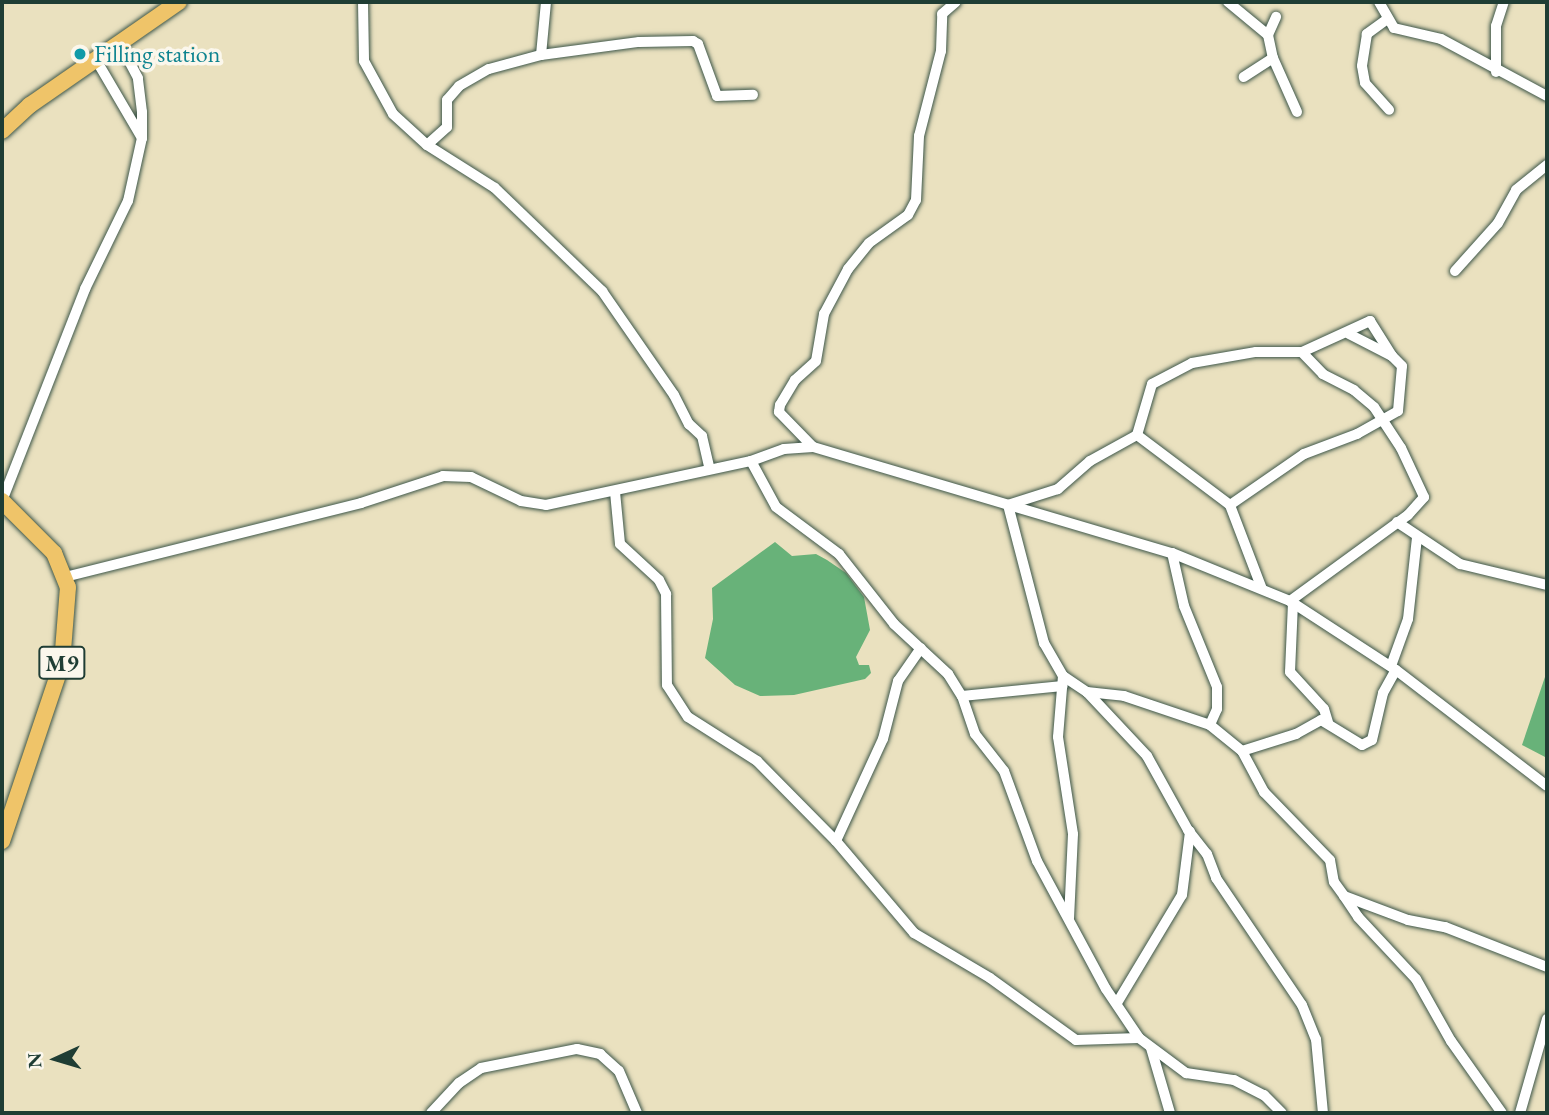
<!DOCTYPE html>
<style>
body{margin:0}
#map{position:relative;width:1549px;height:1115px;overflow:hidden;background:#eae1bf;font-family:"EB Garamond",serif}
div>[style]{position:absolute}
[style*='--x']{left:calc(var(--x)*1px);top:calc(var(--y)*1px);width:calc(var(--w)*1px);rotate:calc(var(--a)*1deg)}
.forest>*{inset:0;background:#68b279}
.roads{filter:drop-shadow(0 0 2px #3d5649) drop-shadow(0 0 2px #3d5649)}
.street>*{height:10px;margin:-5px;padding:0 5px;transform-origin:5px;border-radius:5px;background:#fff}
.primary>*{height:16px;margin:-8px;padding:0 8px;transform-origin:8px;border-radius:8px;background:#efc469}
.dots>*{width:19px;height:19px;translate:-50% -50%;box-sizing:border-box;border:4px solid #fbf7ec;border-radius:50%}
span{translate:-50% -50%;white-space:nowrap;text-align:center;line-height:1.15;-webkit-text-stroke:7px #fbf7ec;paint-order:stroke}
.shield-label span{padding:2px 5px;background:#fbf7ec;border:2px solid;border-radius:5px;-webkit-text-stroke-width:0}
.shield-label{font-size:23px;color:#1f3d34;font-weight:700}
.culture-label{font-size:24px;color:#0d838f}
.left{translate:0 -50%;text-align:left}
.frame{position:absolute;inset:0;border:4px solid #1f3d34;pointer-events:none}
.north{position:absolute;left:21px;top:1024px;width:70px;height:70px;-webkit-text-stroke:5px #fbf7ec;paint-order:stroke;rotate:266deg;font-size:19px;font-weight:700;line-height:28px;text-align:center;color:#1f3d34}
.north::after{content:'';display:block;margin:auto;width:24px;height:32px;background:#1f3d34;clip-path:polygon(50% 0,100% 100%,50% 72%,0 100%)}
</style>
<div id="map">
<div class="forest">
<div style="clip-path:polygon(775px 542px,792px 556px,816px 554px,827px 560px,846px 573px,864px 597px,870px 630px,856px 657px,859px 665px,869px 665px,871px 673px,865px 679px,794px 695px,760px 696px,735px 685px,705px 658px,713px 619px,712px 588px)"></div>
<div style="clip-path:polygon(1547px 671px,1547px 758px,1522px 745px)"></div>
</div>
<div class="roads">
<div class="street">
<div style="--x:363;--y:2;--w:59;--a:89"></div>
<div style="--x:364;--y:61;--w:60;--a:61.3"></div>
<div style="--x:393;--y:114;--w:46;--a:42.4"></div>
<div style="--x:427;--y:145;--w:80;--a:32.3"></div>
<div style="--x:495;--y:188;--w:149;--a:43.9"></div>
<div style="--x:602;--y:291;--w:126;--a:55.3"></div>
<div style="--x:674;--y:395;--w:33;--a:63"></div>
<div style="--x:689;--y:424;--w:18;--a:43"></div>
<div style="--x:702;--y:436;--w:31;--a:77"></div>
<div style="--x:1228;--y:2;--w:52;--a:39.5"></div>
<div style="--x:1268;--y:35;--w:24;--a:78"></div>
<div style="--x:1273;--y:58;--w:35;--a:147"></div>
<div style="--x:1379;--y:2;--w:30;--a:60"></div>
<div style="--x:1394;--y:28;--w:48;--a:13.2"></div>
<div style="--x:1441;--y:39;--w:120;--a:28.3"></div>
<div style="--x:1386;--y:20;--w:24;--a:144"></div>
<div style="--x:1367;--y:34;--w:32;--a:99"></div>
<div style="--x:1362;--y:66;--w:17;--a:80"></div>
<div style="--x:1365;--y:83;--w:36;--a:48"></div>
<div style="--x:1268;--y:35;--w:20;--a:-66"></div>
<div style="--x:541;--y:55;--w:53;--a:-84.6"></div>
<div style="--x:95;--y:58;--w:93;--a:59.6"></div>
<div style="--x:1273;--y:58;--w:59;--a:66"></div>
<div style="--x:1496;--y:72;--w:46;--a:-90"></div>
<div style="--x:1496;--y:26;--w:25;--a:-72"></div>
<div style="--x:427;--y:145;--w:27;--a:-42"></div>
<div style="--x:447;--y:127;--w:27;--a:-90"></div>
<div style="--x:447;--y:100;--w:18;--a:-49"></div>
<div style="--x:459;--y:86;--w:34;--a:-30"></div>
<div style="--x:489;--y:69;--w:54;--a:-15.1"></div>
<div style="--x:541;--y:55;--w:99;--a:-7.6"></div>
<div style="--x:639;--y:42;--w:54;--a:-1.1"></div>
<div style="--x:693;--y:41;--w:6;--a:31"></div>
<div style="--x:698;--y:44;--w:55;--a:69.9"></div>
<div style="--x:717;--y:96;--w:36;--a:-2"></div>
<div style="--x:1455;--y:271;--w:64;--a:-48.1"></div>
<div style="--x:1498;--y:223;--w:38;--a:-61"></div>
<div style="--x:1516;--y:190;--w:40;--a:-39"></div>
<div style="--x:1137;--y:435;--w:53;--a:-73.6"></div>
<div style="--x:1152;--y:384;--w:45;--a:-27.7"></div>
<div style="--x:1192;--y:363;--w:65;--a:-9.8"></div>
<div style="--x:1256;--y:352;--w:46;--a:0"></div>
<div style="--x:1302;--y:352;--w:75;--a:-24.5"></div>
<div style="--x:1370;--y:321;--w:41;--a:57.8"></div>
<div style="--x:813;--y:447;--w:49;--a:-134.2"></div>
<div style="--x:779;--y:412;--w:7;--a:-82"></div>
<div style="--x:780;--y:405;--w:29;--a:-59"></div>
<div style="--x:795;--y:380;--w:28;--a:-42"></div>
<div style="--x:816;--y:361;--w:48;--a:-80.3"></div>
<div style="--x:824;--y:314;--w:51;--a:-61.9"></div>
<div style="--x:848;--y:269;--w:33;--a:-51"></div>
<div style="--x:869;--y:243;--w:48;--a:-35.7"></div>
<div style="--x:908;--y:215;--w:17;--a:-62"></div>
<div style="--x:916;--y:200;--w:64;--a:-87.3"></div>
<div style="--x:919;--y:136;--w:88;--a:-75.5"></div>
<div style="--x:941;--y:51;--w:37;--a:-88"></div>
<div style="--x:942;--y:14;--w:18;--a:-41"></div>
<div style="--x:751;--y:461;--w:52;--a:61.5"></div>
<div style="--x:776;--y:507;--w:79;--a:36.7"></div>
<div style="--x:839;--y:554;--w:89;--a:51.8"></div>
<div style="--x:894;--y:624;--w:74;--a:42.8"></div>
<div style="--x:948;--y:674;--w:26;--a:58"></div>
<div style="--x:962;--y:696;--w:40;--a:71.1"></div>
<div style="--x:975;--y:734;--w:47;--a:51.9"></div>
<div style="--x:1004;--y:771;--w:96;--a:69.9"></div>
<div style="--x:1037;--y:861;--w:145;--a:61.7"></div>
<div style="--x:1106;--y:989;--w:59;--a:56"></div>
<div style="--x:1139;--y:1038;--w:59;--a:36.7"></div>
<div style="--x:1186;--y:1073;--w:49;--a:8.3"></div>
<div style="--x:1234;--y:1080;--w:34;--a:27"></div>
<div style="--x:1264;--y:1095;--w:25;--a:45"></div>
<div style="--x:615;--y:492;--w:52;--a:84.5"></div>
<div style="--x:620;--y:544;--w:53;--a:42.7"></div>
<div style="--x:659;--y:580;--w:16;--a:63"></div>
<div style="--x:666;--y:594;--w:91;--a:89.4"></div>
<div style="--x:667;--y:685;--w:38;--a:57"></div>
<div style="--x:688;--y:717;--w:82;--a:32.5"></div>
<div style="--x:757;--y:761;--w:112;--a:45.4"></div>
<div style="--x:836;--y:841;--w:121;--a:49.7"></div>
<div style="--x:914;--y:933;--w:88;--a:30.6"></div>
<div style="--x:990;--y:978;--w:106;--a:35.8"></div>
<div style="--x:1076;--y:1040;--w:63;--a:-1.8"></div>
<div style="--x:2;--y:501;--w:228;--a:-68.6"></div>
<div style="--x:85;--y:289;--w:98;--a:-64"></div>
<div style="--x:128;--y:201;--w:65;--a:-77.5"></div>
<div style="--x:142;--y:138;--w:26;--a:-90"></div>
<div style="--x:142;--y:112;--w:34;--a:-97"></div>
<div style="--x:138;--y:78;--w:40;--a:-118"></div>
<div style="--x:1230;--y:505;--w:90;--a:-34.6"></div>
<div style="--x:1304;--y:454;--w:57;--a:-20.7"></div>
<div style="--x:1357;--y:434;--w:47;--a:-29.3"></div>
<div style="--x:1398;--y:411;--w:45;--a:-84.9"></div>
<div style="--x:1402;--y:366;--w:14;--a:-135"></div>
<div style="--x:1392;--y:356;--w:48;--a:-152.9"></div>
<div style="--x:1397;--y:522;--w:76;--a:33.7"></div>
<div style="--x:1460;--y:564;--w:89;--a:13.6"></div>
<div style="--x:1172;--y:553;--w:54;--a:77.2"></div>
<div style="--x:1184;--y:606;--w:87;--a:67.8"></div>
<div style="--x:1217;--y:687;--w:22;--a:90"></div>
<div style="--x:1217;--y:709;--w:17;--a:114"></div>
<div style="--x:65;--y:577;--w:305;--a:-14"></div>
<div style="--x:361;--y:503;--w:86;--a:-18.2"></div>
<div style="--x:443;--y:476;--w:28;--a:2"></div>
<div style="--x:471;--y:477;--w:55;--a:25.6"></div>
<div style="--x:521;--y:501;--w:25;--a:9"></div>
<div style="--x:546;--y:505;--w:210;--a:-12.1"></div>
<div style="--x:751;--y:461;--w:35;--a:-20"></div>
<div style="--x:784;--y:449;--w:29;--a:-4"></div>
<div style="--x:813;--y:447;--w:374;--a:16.5"></div>
<div style="--x:1172;--y:553;--w:127;--a:22.1"></div>
<div style="--x:1290;--y:601;--w:126;--a:33.1"></div>
<div style="--x:1396;--y:670;--w:190;--a:37.5"></div>
<div style="--x:1262;--y:589;--w:90;--a:-110.9"></div>
<div style="--x:1230;--y:505;--w:116;--a:-143"></div>
<div style="--x:1137;--y:435;--w:54;--a:151"></div>
<div style="--x:1090;--y:461;--w:43;--a:138.8"></div>
<div style="--x:1058;--y:489;--w:52;--a:162.3"></div>
<div style="--x:1008;--y:505;--w:143;--a:75.4"></div>
<div style="--x:1044;--y:643;--w:38;--a:60"></div>
<div style="--x:1063;--y:676;--w:29;--a:34"></div>
<div style="--x:1087;--y:692;--w:88;--a:46.8"></div>
<div style="--x:1147;--y:756;--w:85;--a:61"></div>
<div style="--x:1188;--y:830;--w:31;--a:52"></div>
<div style="--x:1207;--y:854;--w:26;--a:69"></div>
<div style="--x:1216;--y:878;--w:153;--a:55.9"></div>
<div style="--x:1302;--y:1005;--w:37;--a:68"></div>
<div style="--x:1316;--y:1039;--w:74;--a:84.6"></div>
<div style="--x:1290;--y:601;--w:146;--a:-36.1"></div>
<div style="--x:1408;--y:515;--w:24;--a:-48"></div>
<div style="--x:1424;--y:497;--w:54;--a:-115.1"></div>
<div style="--x:1401;--y:448;--w:49;--a:-123.4"></div>
<div style="--x:1374;--y:407;--w:26;--a:-140"></div>
<div style="--x:1354;--y:390;--w:35;--a:-153"></div>
<div style="--x:1323;--y:374;--w:30;--a:-134"></div>
<div style="--x:1293;--y:603;--w:69;--a:92.5"></div>
<div style="--x:1290;--y:672;--w:50;--a:47.4"></div>
<div style="--x:1324;--y:709;--w:14;--a:73"></div>
<div style="--x:1391;--y:666;--w:50;--a:-70.1"></div>
<div style="--x:1408;--y:619;--w:82;--a:-83.7"></div>
<div style="--x:1063;--y:676;--w:61;--a:94.7"></div>
<div style="--x:1058;--y:737;--w:98;--a:81.2"></div>
<div style="--x:1073;--y:834;--w:84;--a:92.7"></div>
<div style="--x:1087;--y:692;--w:37;--a:6"></div>
<div style="--x:1124;--y:696;--w:91;--a:18.6"></div>
<div style="--x:1210;--y:725;--w:41;--a:39.1"></div>
<div style="--x:1242;--y:751;--w:57;--a:-17.5"></div>
<div style="--x:1296;--y:734;--w:29;--a:-29"></div>
<div style="--x:1321;--y:720;--w:48;--a:31.4"></div>
<div style="--x:1362;--y:745;--w:11;--a:-27"></div>
<div style="--x:1372;--y:740;--w:48;--a:-76.8"></div>
<div style="--x:1383;--y:693;--w:26;--a:-61"></div>
<div style="--x:962;--y:696;--w:101;--a:-5.7"></div>
<div style="--x:1242;--y:751;--w:47;--a:61.8"></div>
<div style="--x:1264;--y:792;--w:95;--a:45.9"></div>
<div style="--x:1330;--y:860;--w:22;--a:80"></div>
<div style="--x:1334;--y:882;--w:17;--a:54"></div>
<div style="--x:1344;--y:896;--w:68;--a:20.6"></div>
<div style="--x:1408;--y:920;--w:38;--a:11"></div>
<div style="--x:1445;--y:927;--w:110;--a:21.4"></div>
<div style="--x:836;--y:841;--w:112;--a:-65.3"></div>
<div style="--x:883;--y:739;--w:60;--a:-75.5"></div>
<div style="--x:898;--y:681;--w:40;--a:-55.1"></div>
<div style="--x:1344;--y:896;--w:25;--a:56"></div>
<div style="--x:1358;--y:917;--w:85;--a:46.9"></div>
<div style="--x:1416;--y:979;--w:71;--a:60.6"></div>
<div style="--x:1451;--y:1041;--w:88;--a:54.7"></div>
<div style="--x:1117;--y:1003;--w:126;--a:-59"></div>
<div style="--x:1182;--y:895;--w:64;--a:-82.8"></div>
<div style="--x:1151;--y:1048;--w:68;--a:73.7"></div>
<div style="--x:431;--y:1113;--w:41;--a:-47"></div>
<div style="--x:459;--y:1083;--w:27;--a:-34"></div>
<div style="--x:481;--y:1068;--w:98;--a:-11.2"></div>
<div style="--x:577;--y:1049;--w:24;--a:12"></div>
<div style="--x:600;--y:1054;--w:25;--a:42"></div>
<div style="--x:619;--y:1071;--w:46;--a:66.8"></div>
<div style="--x:1520;--y:1113;--w:98;--a:-74"></div>
</div>
<div class="primary">
<div style="--x:2;--y:131;--w:38;--a:-43"></div>
<div style="--x:30;--y:105;--w:181;--a:-34.7"></div>
<div style="--x:2;--y:501;--w:74;--a:45"></div>
<div style="--x:54;--y:553;--w:37;--a:68"></div>
<div style="--x:68;--y:587;--w:76;--a:94.5"></div>
<div style="--x:62;--y:663;--w:188;--a:108.6"></div>
</div>
</div>
<div class="dots">
<div style="left:80px;top:54px;background:#0f9aa8"></div>
</div>
<div class="shield-label">
<span style="left:62px;top:663px">M9</span>
</div>
<div class="culture-label">
<span class="left" style="left:94px;top:54px">Filling station</span>
</div>
<div class="frame"></div>
<div class="north">N</div>
</div>
